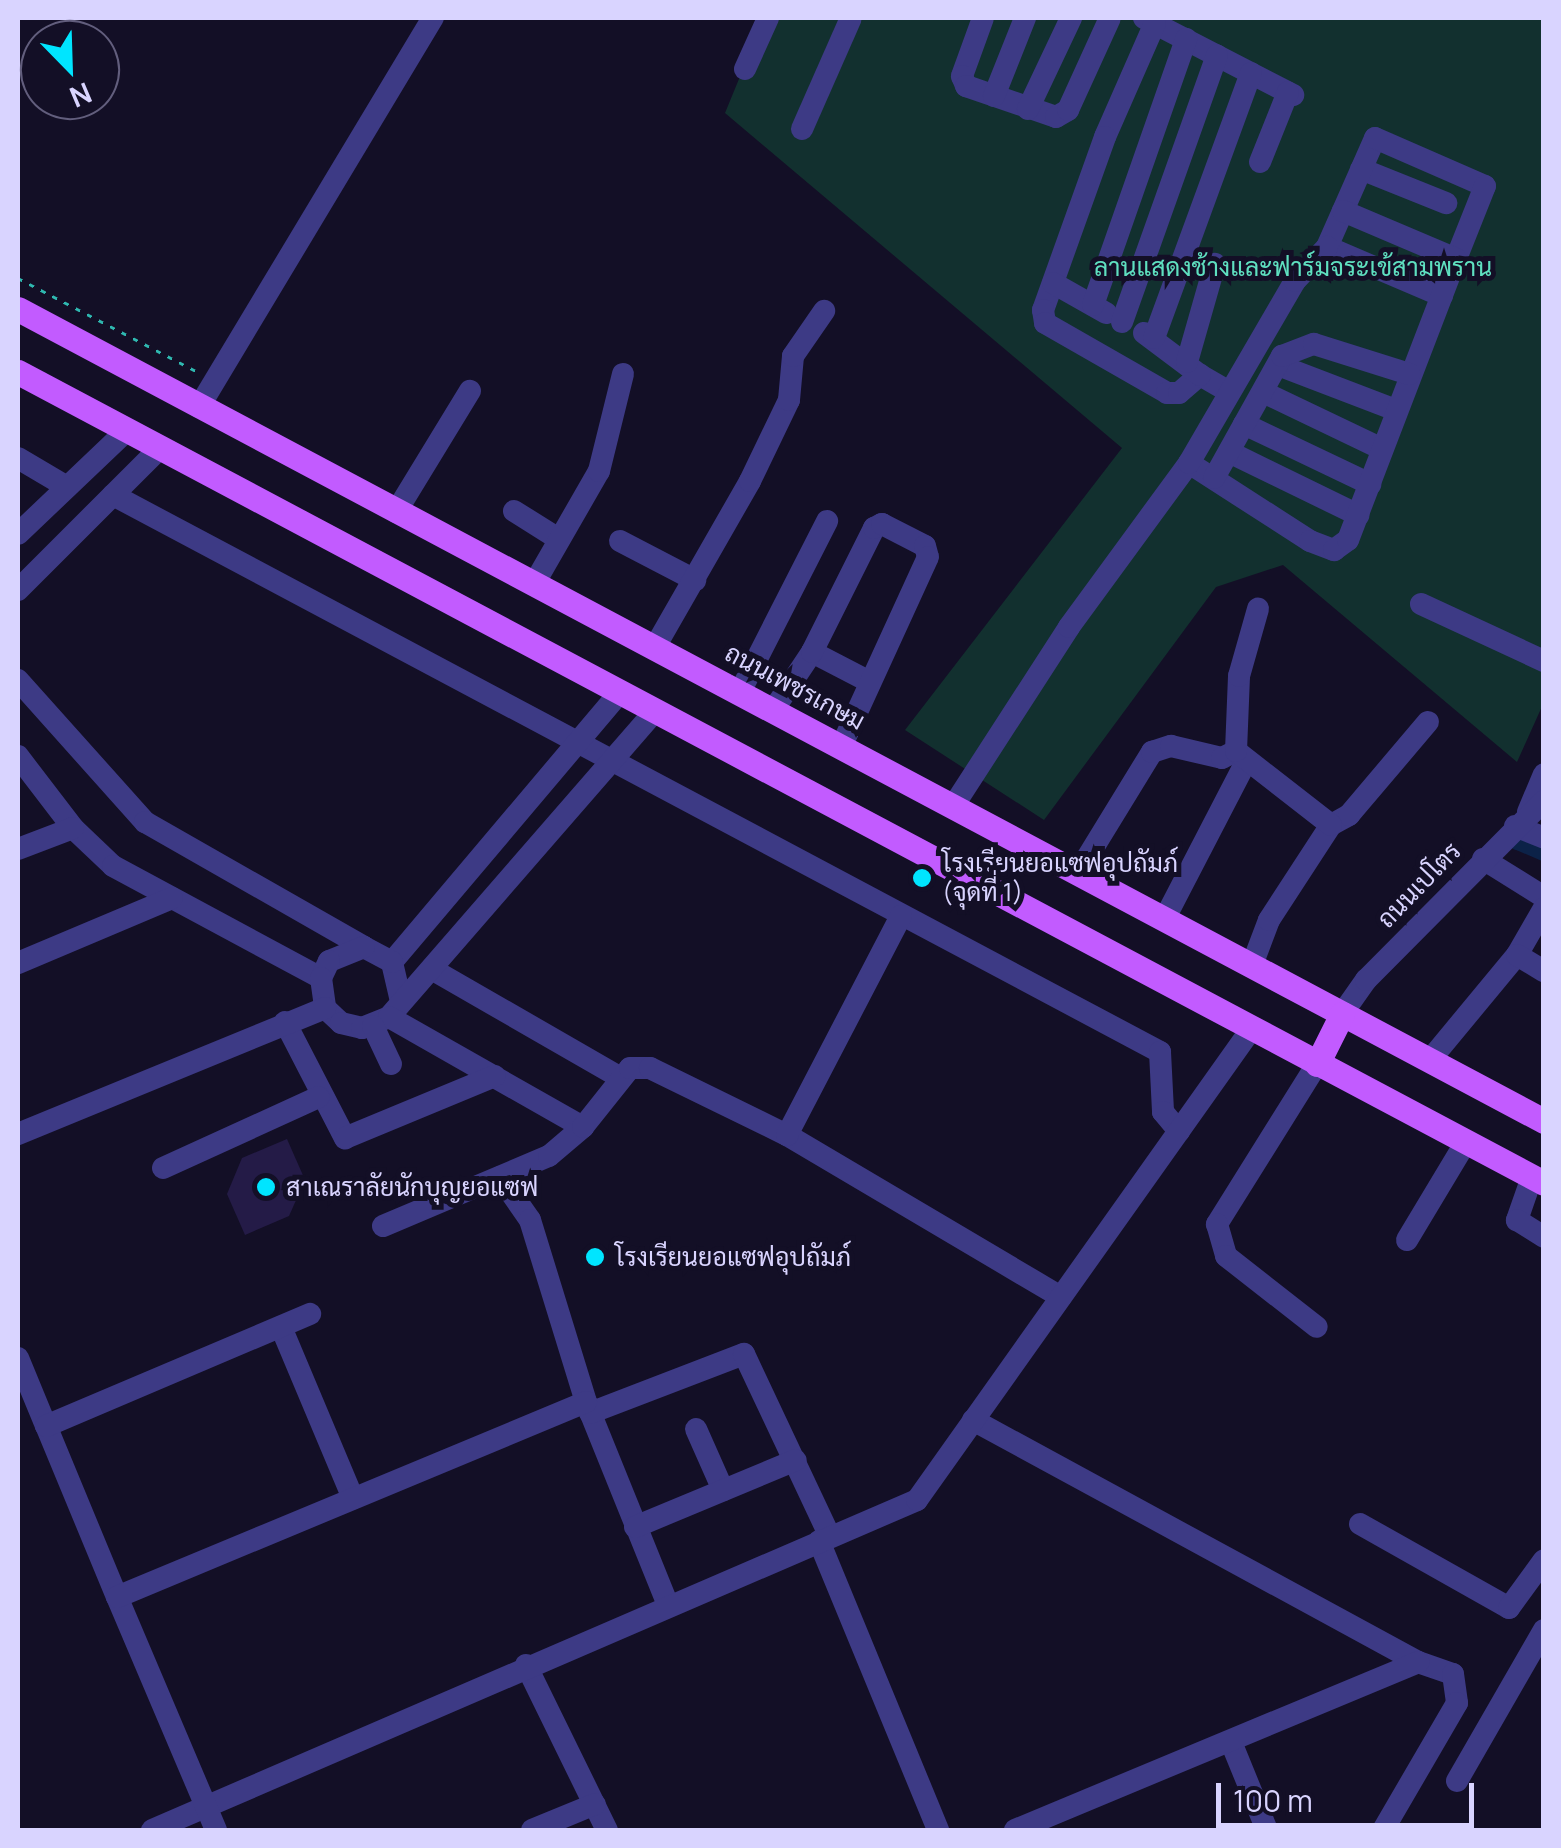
<!DOCTYPE html>
<meta charset="utf-8">
<style>
body{margin:0}
#map{position:relative;width:1561px;height:1848px;overflow:hidden;background:#130f26;font-family:Manrope,Sarabun,sans-serif}
div>[style]{position:absolute}
[style*='--x']{left:calc(var(--x)*1px);top:calc(var(--y)*1px);width:calc(var(--w)*1px);rotate:calc(var(--a)*1deg)}
.green>*{inset:0;background:#12302f}
.canal>*{height:18px;margin:-9px;padding:0 9px;transform-origin:9px;border-radius:9px;background:#0c2248}
.building>*{inset:0;background:#241b47}
.path>*{height:2.5px;margin-top:-1.25px;transform-origin:0;background:repeating-linear-gradient(90deg,#2fb8b0 0 5px,transparent 0 13px)}
.minor>*{height:22px;margin:-11px;padding:0 11px;transform-origin:11px;border-radius:11px;background:#3d3a85}
.major>*{height:25px;margin:-12.5px;padding:0 12.5px;transform-origin:12.5px;border-radius:12.5px;background:#c25bff}
.dots>*{width:28px;height:28px;translate:-50% -50%;box-sizing:border-box;border:5px solid #130f26;border-radius:50%}
span{translate:-50% -50%;white-space:nowrap;text-align:center;line-height:1.15;-webkit-text-stroke:10px #130f26;paint-order:stroke}
.park-label{font-size:25px;color:#5fe0c0}
.street-label{font-size:25px;color:#d9d4ff}
.poi-label{font-size:25px;color:#d9d4ff}
.left{translate:0 -50%;text-align:left}
.frame{position:absolute;inset:0;border:20px solid #d9d4ff;pointer-events:none}
.north{position:absolute;left:20px;top:20px;width:100px;height:100px;box-sizing:border-box;background:#130f26;border:2px solid #625e7d;border-radius:50%;rotate:157deg;font-size:28px;font-weight:700;line-height:40px;text-align:center;color:#d9d4ff}
.north::after{content:'';display:block;margin:auto;width:35px;height:45px;background:#00e5ff;clip-path:polygon(50% 0,100% 100%,50% 72%,0 100%)}
.scale{position:absolute;left:1216px;top:1783px;width:258px;height:45px;box-sizing:border-box;border:5px solid #d9d4ff;border-top:0;padding-left:12px;font-size:30px;line-height:35px;white-space:nowrap;color:#d9d4ff;-webkit-text-stroke:8px #130f26;paint-order:stroke}
</style>
<div id="map">
<div class="green">
<div style="clip-path:polygon(764px 18px,1543px 18px,1544px 702px,1517px 762px,1283px 565px,1216px 587px,1044px 820px,905px 730px,1122px 448px,725px 113px)"></div>
</div>
<div class="canal">
<div style="--x:1526;--y:822;--w:21;--a:113"></div>
<div style="--x:1518;--y:841;--w:28;--a:23"></div>
</div>
<div class="building">
<div style="clip-path:polygon(287px 1139px,305px 1180px,289px 1216px,245px 1235px,227px 1194px,242px 1158px)"></div>
</div>
<div class="path">
<div style="--x:18;--y:278;--w:203;--a:27.6"></div>
</div>
<div class="minor">
<div style="--x:983;--y:18;--w:62;--a:109.9"></div>
<div style="--x:962;--y:76;--w:11;--a:68"></div>
<div style="--x:966;--y:86;--w:95;--a:19"></div>
<div style="--x:1056;--y:117;--w:14;--a:-30"></div>
<div style="--x:1068;--y:110;--w:101;--a:-65.5"></div>
<div style="--x:1144;--y:18;--w:168;--a:27.3"></div>
<div style="--x:1155;--y:23;--w:124;--a:113.7"></div>
<div style="--x:1105;--y:137;--w:184;--a:109.7"></div>
<div style="--x:1043;--y:310;--w:13;--a:81"></div>
<div style="--x:1045;--y:323;--w:141;--a:29.8"></div>
<div style="--x:1167;--y:393;--w:12;--a:0"></div>
<div style="--x:1179;--y:393;--w:28;--a:-41"></div>
<div style="--x:1200;--y:375;--w:34;--a:30"></div>
<div style="--x:745;--y:69;--w:56;--a:-65.7"></div>
<div style="--x:994;--y:96;--w:84;--a:-68.3"></div>
<div style="--x:1028;--y:109;--w:101;--a:-64.7"></div>
<div style="--x:802;--y:129;--w:121;--a:-66.2"></div>
<div style="--x:1260;--y:162;--w:75;--a:-68.2"></div>
<div style="--x:1361;--y:169;--w:92;--a:21.8"></div>
<div style="--x:1053;--y:283;--w:61;--a:29.5"></div>
<div style="--x:1442;--y:296;--w:125;--a:-156.9"></div>
<div style="--x:1327;--y:247;--w:119;--a:-66.2"></div>
<div style="--x:1375;--y:138;--w:120;--a:23.6"></div>
<div style="--x:1485;--y:186;--w:79;--a:111.7"></div>
<div style="--x:1093;--y:305;--w:282;--a:-70.7"></div>
<div style="--x:1122;--y:322;--w:283;--a:-70.4"></div>
<div style="--x:1144;--y:333;--w:70;--a:36.9"></div>
<div style="--x:1154;--y:338;--w:282;--a:-69.9"></div>
<div style="--x:1187;--y:362;--w:102;--a:-74.1"></div>
<div style="--x:1278;--y:365;--w:126;--a:20.9"></div>
<div style="--x:1263;--y:392;--w:132;--a:25.6"></div>
<div style="--x:199;--y:407;--w:454;--a:-59"></div>
<div style="--x:1244;--y:424;--w:140;--a:25.5"></div>
<div style="--x:1229;--y:452;--w:144;--a:26"></div>
<div style="--x:18;--y:458;--w:57;--a:30.6"></div>
<div style="--x:1189;--y:463;--w:144;--a:32.8"></div>
<div style="--x:1310;--y:541;--w:26;--a:21"></div>
<div style="--x:1334;--y:550;--w:17;--a:-36"></div>
<div style="--x:1348;--y:540;--w:301;--a:-69"></div>
<div style="--x:1456;--y:259;--w:123;--a:-157"></div>
<div style="--x:1214;--y:478;--w:140;--a:-60.9"></div>
<div style="--x:1282;--y:356;--w:34;--a:-21"></div>
<div style="--x:1314;--y:344;--w:100;--a:17.5"></div>
<div style="--x:113;--y:495;--w:1186;--a:28.01"></div>
<div style="--x:1160;--y:1052;--w:60;--a:87.1"></div>
<div style="--x:1163;--y:1112;--w:25;--a:50"></div>
<div style="--x:514;--y:511;--w:51;--a:32.1"></div>
<div style="--x:396;--y:512;--w:142;--a:-58.6"></div>
<div style="--x:18;--y:534;--w:149;--a:-43.6"></div>
<div style="--x:620;--y:541;--w:85;--a:27.5"></div>
<div style="--x:534;--y:584;--w:130;--a:-60.1"></div>
<div style="--x:599;--y:471;--w:100;--a:-76.1"></div>
<div style="--x:18;--y:590;--w:202;--a:-45"></div>
<div style="--x:1421;--y:604;--w:136;--a:24.9"></div>
<div style="--x:655;--y:647;--w:191;--a:-60.2"></div>
<div style="--x:750;--y:481;--w:90;--a:-64.3"></div>
<div style="--x:789;--y:400;--w:44;--a:-84.8"></div>
<div style="--x:793;--y:356;--w:55;--a:-55.4"></div>
<div style="--x:812;--y:652;--w:63;--a:27.4"></div>
<div style="--x:18;--y:680;--w:191;--a:48.2"></div>
<div style="--x:145;--y:822;--w:252;--a:29.7"></div>
<div style="--x:740;--y:692;--w:192;--a:-63"></div>
<div style="--x:774;--y:709;--w:69;--a:-56.3"></div>
<div style="--x:812;--y:652;--w:139;--a:-63.4"></div>
<div style="--x:874;--y:528;--w:9;--a:-27"></div>
<div style="--x:882;--y:524;--w:48;--a:27.1"></div>
<div style="--x:925;--y:546;--w:11;--a:75"></div>
<div style="--x:928;--y:557;--w:207;--a:114.6"></div>
<div style="--x:18;--y:756;--w:91;--a:52.6"></div>
<div style="--x:73;--y:828;--w:55;--a:43.5"></div>
<div style="--x:113;--y:866;--w:236;--a:28.3"></div>
<div style="--x:954;--y:805;--w:212;--a:-57.1"></div>
<div style="--x:1069;--y:627;--w:203;--a:-53.8"></div>
<div style="--x:1189;--y:463;--w:211;--a:-59.8"></div>
<div style="--x:1295;--y:281;--w:47;--a:-46.7"></div>
<div style="--x:1528;--y:812;--w:41;--a:-67.2"></div>
<div style="--x:1331;--y:825;--w:21;--a:-29"></div>
<div style="--x:1349;--y:815;--w:122;--a:-49.7"></div>
<div style="--x:1515;--y:826;--w:31;--a:22"></div>
<div style="--x:18;--y:849;--w:59;--a:-20.9"></div>
<div style="--x:1483;--y:859;--w:72;--a:31.9"></div>
<div style="--x:1079;--y:871;--w:140;--a:-58.5"></div>
<div style="--x:1152;--y:752;--w:20;--a:-18"></div>
<div style="--x:1171;--y:746;--w:52;--a:13.2"></div>
<div style="--x:1222;--y:758;--w:16;--a:-27"></div>
<div style="--x:1165;--y:918;--w:178;--a:-62.6"></div>
<div style="--x:1517;--y:955;--w:54;--a:-60.1"></div>
<div style="--x:392;--y:962;--w:353;--a:-49.8"></div>
<div style="--x:18;--y:963;--w:167;--a:-22.9"></div>
<div style="--x:1252;--y:965;--w:48;--a:-69.3"></div>
<div style="--x:1269;--y:920;--w:113;--a:-56.9"></div>
<div style="--x:1331;--y:825;--w:120;--a:-142.1"></div>
<div style="--x:1236;--y:751;--w:75;--a:-87.7"></div>
<div style="--x:1239;--y:676;--w:70;--a:-74.2"></div>
<div style="--x:435;--y:971;--w:212;--a:29.9"></div>
<div style="--x:400;--y:997;--w:36;--a:-103"></div>
<div style="--x:392;--y:962;--w:32;--a:-152"></div>
<div style="--x:364;--y:947;--w:38;--a:158"></div>
<div style="--x:329;--y:961;--w:19;--a:115"></div>
<div style="--x:321;--y:978;--w:30;--a:82"></div>
<div style="--x:325;--y:1008;--w:22;--a:43"></div>
<div style="--x:341;--y:1023;--w:22;--a:13"></div>
<div style="--x:362;--y:1028;--w:29;--a:-22"></div>
<div style="--x:389;--y:1017;--w:405;--a:-49"></div>
<div style="--x:1342;--y:1014;--w:42;--a:-54.8"></div>
<div style="--x:1366;--y:980;--w:252;--a:-45.2"></div>
<div style="--x:389;--y:1017;--w:223;--a:29.6"></div>
<div style="--x:285;--y:1022;--w:131;--a:62.7"></div>
<div style="--x:345;--y:1138;--w:162;--a:-22.5"></div>
<div style="--x:373;--y:1026;--w:42;--a:64.7"></div>
<div style="--x:1430;--y:1060;--w:136;--a:-50.4"></div>
<div style="--x:1517;--y:955;--w:31;--a:31"></div>
<div style="--x:1317;--y:1064;--w:189;--a:122"></div>
<div style="--x:1217;--y:1224;--w:33;--a:74"></div>
<div style="--x:1226;--y:1256;--w:115;--a:38"></div>
<div style="--x:18;--y:1134;--w:332;--a:-22.3"></div>
<div style="--x:787;--y:1135;--w:318;--a:30.6"></div>
<div style="--x:163;--y:1168;--w:171;--a:-24.5"></div>
<div style="--x:500;--y:1177;--w:52;--a:55.1"></div>
<div style="--x:530;--y:1220;--w:190;--a:72.9"></div>
<div style="--x:586;--y:1402;--w:219;--a:68"></div>
<div style="--x:1532;--y:1177;--w:46;--a:109.2"></div>
<div style="--x:1517;--y:1220;--w:32;--a:32"></div>
<div style="--x:383;--y:1226;--w:180;--a:-22.9"></div>
<div style="--x:549;--y:1156;--w:45;--a:-40.5"></div>
<div style="--x:583;--y:1127;--w:75;--a:-51.5"></div>
<div style="--x:630;--y:1068;--w:20;--a:0"></div>
<div style="--x:650;--y:1068;--w:153;--a:26.1"></div>
<div style="--x:787;--y:1135;--w:247;--a:-62.5"></div>
<div style="--x:1407;--y:1240;--w:114;--a:-59"></div>
<div style="--x:281;--y:1327;--w:186;--a:67.2"></div>
<div style="--x:18;--y:1358;--w:74;--a:67.6"></div>
<div style="--x:590;--y:1413;--w:165;--a:-21"></div>
<div style="--x:744;--y:1354;--w:202;--a:64.8"></div>
<div style="--x:973;--y:1420;--w:507;--a:28.54"></div>
<div style="--x:1418;--y:1662;--w:37;--a:19"></div>
<div style="--x:1453;--y:1674;--w:29;--a:82"></div>
<div style="--x:1457;--y:1703;--w:147;--a:120.2"></div>
<div style="--x:696;--y:1429;--w:67;--a:66.1"></div>
<div style="--x:1360;--y:1524;--w:171;--a:29.4"></div>
<div style="--x:1509;--y:1608;--w:59;--a:-53.9"></div>
<div style="--x:635;--y:1527;--w:174;--a:-22.6"></div>
<div style="--x:819;--y:1541;--w:313;--a:67.6"></div>
<div style="--x:117;--y:1597;--w:185;--a:-112.5"></div>
<div style="--x:46;--y:1426;--w:287;--a:-23"></div>
<div style="--x:526;--y:1665;--w:184;--a:63.9"></div>
<div style="--x:1231;--y:1742;--w:95;--a:67.8"></div>
<div style="--x:1457;--y:1781;--w:174;--a:-60.1"></div>
<div style="--x:152;--y:1830;--w:833;--a:-23.33"></div>
<div style="--x:917;--y:1500;--w:579;--a:-54.63"></div>
<div style="--x:216;--y:1830;--w:253;--a:-113"></div>
<div style="--x:117;--y:1597;--w:508;--a:-22.58"></div>
<div style="--x:532;--y:1830;--w:68;--a:-22.4"></div>
<div style="--x:1015;--y:1830;--w:437;--a:-22.6"></div>
</div>
<div class="major">
<div style="--x:18;--y:309;--w:1729;--a:28.02"></div>
<div style="--x:18;--y:372;--w:1728;--a:27.99"></div>
<div style="--x:1317;--y:1064;--w:56;--a:-63.4"></div>
</div>
<div class="dots">
<div style="left:922px;top:878px;background:#00e5ff"></div>
<div style="left:266px;top:1187px;background:#00e5ff"></div>
<div style="left:595px;top:1257px;background:#00e5ff"></div>
</div>
<div class="park-label">
<span style="left:1293px;top:267px">ลานแสดงช้างและฟาร์มจระเข้สามพราน</span>
</div>
<div class="street-label">
<span style="left:795px;top:687px;rotate:28deg">ถนนเพชรเกษม</span>
<span style="left:1419px;top:885px;rotate:-46deg">ถนนเปโตร</span>
</div>
<div class="poi-label">
<span class="left" style="left:942px;top:878px">โรงเรียนยอแซฟอุปถัมภ์<br>(จุดที่ 1)</span>
<span class="left" style="left:286px;top:1187px">สาเณราลัยนักบุญยอแซฟ</span>
<span class="left" style="left:615px;top:1257px">โรงเรียนยอแซฟอุปถัมภ์</span>
</div>
<div class="frame"></div>
<div class="north">N</div>
<div class="scale">100 m</div>
</div>
